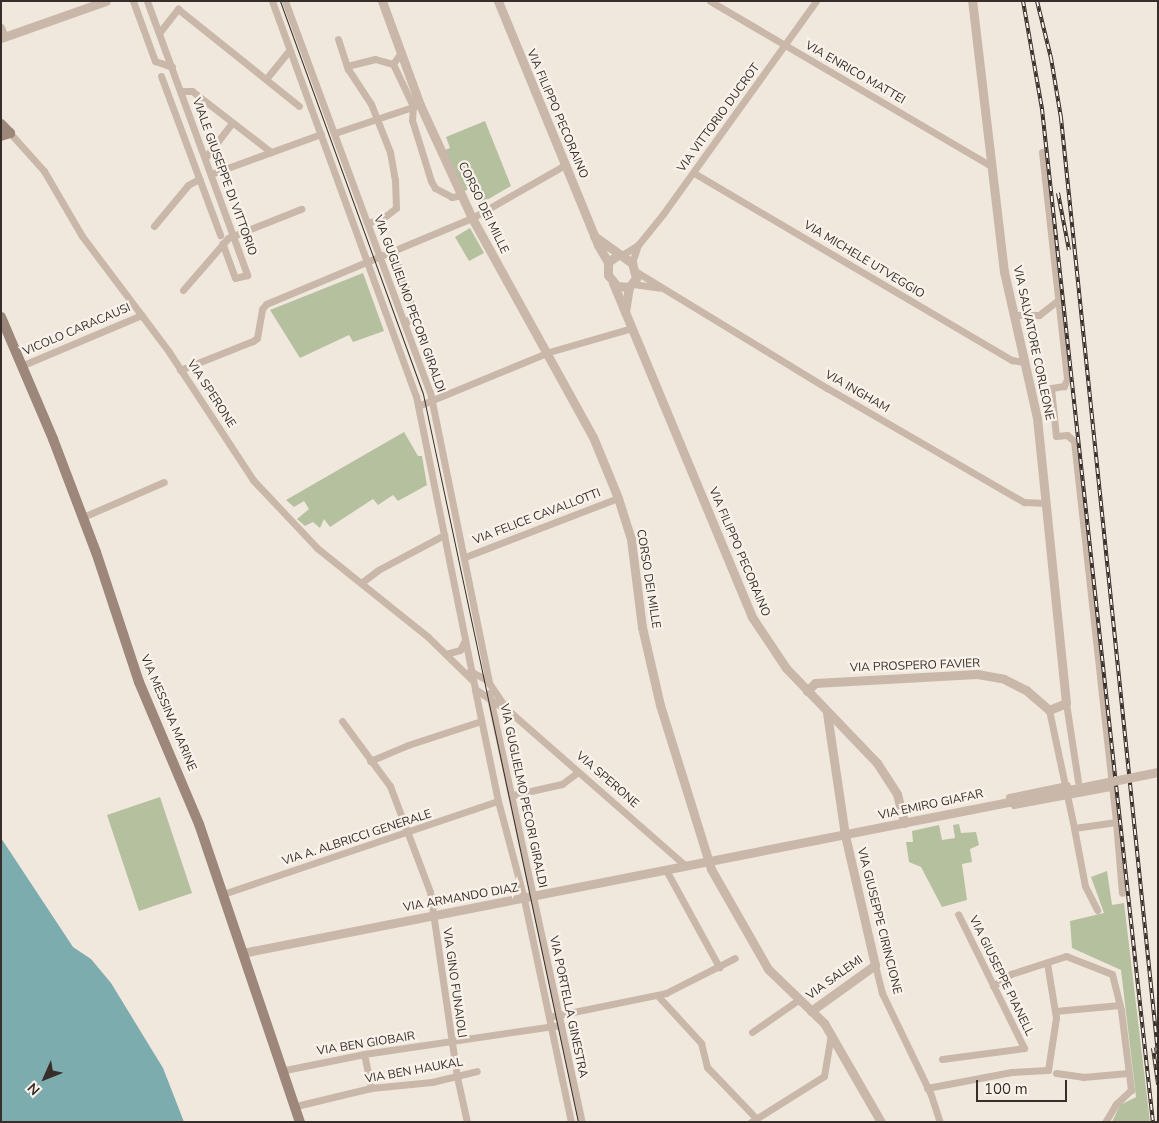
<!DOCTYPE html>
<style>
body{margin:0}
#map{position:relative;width:1159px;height:1123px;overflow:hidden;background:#f1e8dd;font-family:"Nunito Sans",sans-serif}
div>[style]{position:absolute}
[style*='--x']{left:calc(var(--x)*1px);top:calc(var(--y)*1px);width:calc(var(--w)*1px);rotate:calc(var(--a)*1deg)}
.green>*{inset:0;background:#b5c09e}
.water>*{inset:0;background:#7dacae}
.minor>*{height:7px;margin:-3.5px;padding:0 3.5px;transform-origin:3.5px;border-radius:3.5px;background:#c9b8aa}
.tertiary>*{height:9px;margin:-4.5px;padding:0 4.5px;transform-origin:4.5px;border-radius:4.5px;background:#c9b8aa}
.secondary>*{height:10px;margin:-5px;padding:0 5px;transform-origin:5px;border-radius:5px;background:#9d877b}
.tram>*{height:1px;margin:-0.5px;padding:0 0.5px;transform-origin:0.5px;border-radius:0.5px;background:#372d29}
.rail>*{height:4px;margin-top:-2px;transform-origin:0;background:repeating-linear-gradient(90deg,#f9f2ea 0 5.5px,#372d29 0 11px);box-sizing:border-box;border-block:1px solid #372d29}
.tertiary-bridge>*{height:9px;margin:-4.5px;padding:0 4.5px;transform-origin:4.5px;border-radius:4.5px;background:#c9b8aa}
span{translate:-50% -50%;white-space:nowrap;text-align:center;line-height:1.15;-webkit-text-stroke:4.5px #f9f2ea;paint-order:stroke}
.street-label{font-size:12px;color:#372d29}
.frame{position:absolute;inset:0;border:2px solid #372d29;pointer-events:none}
.north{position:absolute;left:20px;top:1053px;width:50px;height:50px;-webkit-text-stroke:4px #f9f2ea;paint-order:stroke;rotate:226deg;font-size:14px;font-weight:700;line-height:20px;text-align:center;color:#372d29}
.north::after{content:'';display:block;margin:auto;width:18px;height:22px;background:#372d29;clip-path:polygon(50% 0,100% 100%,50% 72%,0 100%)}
.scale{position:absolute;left:976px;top:1080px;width:91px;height:22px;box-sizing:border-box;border:2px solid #372d29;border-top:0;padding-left:6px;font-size:15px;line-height:18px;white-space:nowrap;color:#372d29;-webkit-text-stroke:4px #f9f2ea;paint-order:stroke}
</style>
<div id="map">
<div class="green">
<div style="clip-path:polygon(485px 121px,511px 186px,480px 204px,472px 187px,463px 192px,445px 150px,450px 148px,446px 137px)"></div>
<div style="clip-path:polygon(470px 228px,484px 253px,469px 261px,455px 237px)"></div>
<div style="clip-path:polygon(363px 273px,384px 331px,353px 342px,349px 335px,300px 358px,270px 310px)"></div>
<div style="clip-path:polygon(404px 432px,418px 456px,422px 456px,427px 485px,398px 501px,393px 495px,378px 505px,373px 499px,330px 527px,324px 519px,320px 528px,313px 522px,305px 526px,297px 519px,309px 509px,304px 501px,294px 507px,286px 500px)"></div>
<div style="clip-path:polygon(160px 797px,192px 893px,139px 911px,107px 815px)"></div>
<div style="clip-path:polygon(959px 824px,961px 833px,976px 832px,979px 845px,970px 849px,972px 862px,962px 864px,967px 900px,942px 907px,921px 867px,909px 862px,906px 842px,913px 842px,912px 831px,939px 825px,942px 840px,955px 838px,953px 825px)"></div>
<div style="clip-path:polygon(1107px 871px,1112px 905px,1124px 903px,1150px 1122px,1112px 1122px,1120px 1105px,1136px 1097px,1121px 970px,1072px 948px,1070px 921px,1104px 913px,1091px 877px)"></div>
</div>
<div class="water">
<div style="clip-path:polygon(1px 838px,73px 947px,91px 959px,111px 983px,163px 1068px,184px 1122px,1px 1122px)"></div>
</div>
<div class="minor">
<div style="--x:133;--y:1;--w:64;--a:69.9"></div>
<div style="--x:155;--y:61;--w:18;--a:19"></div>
<div style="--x:147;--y:1;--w:292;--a:69.9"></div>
<div style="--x:247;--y:275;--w:12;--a:166"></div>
<div style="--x:235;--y:278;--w:37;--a:-110"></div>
<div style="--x:272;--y:1;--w:420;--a:70"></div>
<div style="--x:416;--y:396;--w:299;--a:78.6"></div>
<div style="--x:475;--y:689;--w:45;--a:34"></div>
<div style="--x:285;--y:1;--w:417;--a:69.7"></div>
<div style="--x:430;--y:392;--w:297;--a:78.5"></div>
<div style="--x:710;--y:1;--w:324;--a:30.4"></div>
<div style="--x:1;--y:27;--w:11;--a:68"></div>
<div style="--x:159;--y:33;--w:31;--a:-52"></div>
<div style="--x:178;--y:9;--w:155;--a:38.7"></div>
<div style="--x:338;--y:39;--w:32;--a:72"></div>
<div style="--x:348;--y:69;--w:42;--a:56.7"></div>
<div style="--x:371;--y:104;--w:52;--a:68.4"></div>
<div style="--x:390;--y:152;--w:28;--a:80"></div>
<div style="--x:395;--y:180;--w:28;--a:88"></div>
<div style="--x:396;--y:208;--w:16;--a:142"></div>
<div style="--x:383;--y:218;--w:16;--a:162"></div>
<div style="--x:400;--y:54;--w:12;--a:125"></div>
<div style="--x:393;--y:64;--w:47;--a:64.5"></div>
<div style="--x:413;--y:106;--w:14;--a:94"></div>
<div style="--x:412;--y:120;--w:64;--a:72.7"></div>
<div style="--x:431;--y:181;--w:8;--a:60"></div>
<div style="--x:435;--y:188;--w:19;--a:28"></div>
<div style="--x:452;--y:197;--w:10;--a:-11"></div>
<div style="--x:347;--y:66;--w:29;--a:-14"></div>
<div style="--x:375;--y:59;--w:19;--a:16"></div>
<div style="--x:161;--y:76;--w:170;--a:69.6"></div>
<div style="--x:266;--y:79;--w:36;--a:-51"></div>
<div style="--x:181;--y:91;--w:11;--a:0"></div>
<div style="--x:192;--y:91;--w:100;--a:37.7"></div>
<div style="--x:10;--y:133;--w:51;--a:48.2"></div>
<div style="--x:44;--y:171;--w:75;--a:59.7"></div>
<div style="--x:82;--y:236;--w:145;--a:53.1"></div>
<div style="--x:169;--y:352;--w:153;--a:56.7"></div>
<div style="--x:253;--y:480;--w:93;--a:46.7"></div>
<div style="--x:317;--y:548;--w:142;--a:38.7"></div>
<div style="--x:428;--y:637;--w:62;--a:44.3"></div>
<div style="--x:335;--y:133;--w:84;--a:-18.6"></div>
<div style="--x:1042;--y:152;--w:228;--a:83.7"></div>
<div style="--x:1067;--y:379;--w:8;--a:113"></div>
<div style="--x:1064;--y:386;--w:13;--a:171"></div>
<div style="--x:1051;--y:388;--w:48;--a:84.1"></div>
<div style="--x:1056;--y:436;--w:11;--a:-5"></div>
<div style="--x:1067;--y:435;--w:9;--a:41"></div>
<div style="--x:1074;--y:441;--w:383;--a:83.7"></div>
<div style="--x:1116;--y:822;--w:42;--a:171.9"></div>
<div style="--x:1074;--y:828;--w:59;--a:79.3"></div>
<div style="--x:1085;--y:886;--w:27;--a:63"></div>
<div style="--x:205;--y:158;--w:44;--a:-52.4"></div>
<div style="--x:694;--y:173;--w:369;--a:30.5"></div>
<div style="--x:1012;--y:360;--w:11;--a:10"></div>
<div style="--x:211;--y:174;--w:117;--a:-20"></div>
<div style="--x:154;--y:226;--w:53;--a:-50.3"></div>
<div style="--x:188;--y:185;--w:13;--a:-29"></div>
<div style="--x:394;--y:252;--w:64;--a:71.8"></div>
<div style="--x:414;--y:313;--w:13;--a:129"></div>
<div style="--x:622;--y:255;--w:19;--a:-32"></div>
<div style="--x:638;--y:245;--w:40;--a:-51"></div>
<div style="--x:663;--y:214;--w:262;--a:-54.3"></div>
<div style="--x:632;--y:263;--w:19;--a:-72"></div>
<div style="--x:635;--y:271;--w:225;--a:31.4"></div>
<div style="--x:827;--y:388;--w:228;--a:30.1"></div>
<div style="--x:1024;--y:502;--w:21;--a:3"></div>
<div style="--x:633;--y:284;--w:27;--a:8"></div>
<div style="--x:183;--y:290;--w:69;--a:-49.1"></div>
<div style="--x:228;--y:238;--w:79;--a:-21.7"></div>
<div style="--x:1013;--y:315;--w:26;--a:0"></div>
<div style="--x:1039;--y:315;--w:24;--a:-38"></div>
<div style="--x:21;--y:366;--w:131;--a:-22.9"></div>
<div style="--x:180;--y:370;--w:79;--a:-21.7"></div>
<div style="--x:253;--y:341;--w:5;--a:-37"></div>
<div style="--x:257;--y:338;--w:29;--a:-80"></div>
<div style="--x:262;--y:309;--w:6;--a:-51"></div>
<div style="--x:266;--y:304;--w:223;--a:-22.7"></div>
<div style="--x:472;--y:218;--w:107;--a:-29.7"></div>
<div style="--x:418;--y:406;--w:142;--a:-22.4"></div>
<div style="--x:549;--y:352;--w:86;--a:-16.1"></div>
<div style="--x:83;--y:517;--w:88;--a:-23.4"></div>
<div style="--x:465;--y:557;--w:164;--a:-21.1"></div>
<div style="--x:361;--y:583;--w:21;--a:-37"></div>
<div style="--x:378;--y:570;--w:75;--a:-27.9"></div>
<div style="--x:449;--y:653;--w:11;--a:-15"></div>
<div style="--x:460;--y:650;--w:11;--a:-63"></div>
<div style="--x:470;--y:671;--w:19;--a:28"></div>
<div style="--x:487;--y:680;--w:29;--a:56"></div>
<div style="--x:475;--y:690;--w:113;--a:78.3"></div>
<div style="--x:498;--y:801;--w:101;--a:75.1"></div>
<div style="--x:524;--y:899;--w:228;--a:78.1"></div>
<div style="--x:489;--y:693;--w:439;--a:77.8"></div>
<div style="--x:1066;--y:703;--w:79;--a:81.3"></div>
<div style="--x:1049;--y:710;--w:121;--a:78"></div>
<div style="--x:510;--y:712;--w:232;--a:41.2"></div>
<div style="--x:342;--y:721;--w:81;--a:53.6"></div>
<div style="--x:390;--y:786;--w:113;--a:69.3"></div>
<div style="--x:430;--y:892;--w:187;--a:81.7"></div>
<div style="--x:457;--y:1077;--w:46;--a:77.5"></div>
<div style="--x:370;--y:761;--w:41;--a:-22.8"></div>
<div style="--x:408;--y:745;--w:77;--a:-18.2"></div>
<div style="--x:513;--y:795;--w:50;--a:-12.7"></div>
<div style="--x:562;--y:784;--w:20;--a:-37"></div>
<div style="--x:1009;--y:797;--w:59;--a:-11.7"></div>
<div style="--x:1014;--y:805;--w:98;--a:-10.6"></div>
<div style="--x:1116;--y:822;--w:71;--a:85.2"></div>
<div style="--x:666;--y:870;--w:111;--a:61.3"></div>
<div style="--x:223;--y:894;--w:290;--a:-18.7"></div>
<div style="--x:875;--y:965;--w:29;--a:76"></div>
<div style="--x:882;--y:993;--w:113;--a:64.3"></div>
<div style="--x:931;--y:1095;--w:28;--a:72"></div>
<div style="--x:993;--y:986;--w:22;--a:-34"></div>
<div style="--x:1011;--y:974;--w:58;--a:-18.1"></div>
<div style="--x:1066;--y:956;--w:49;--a:21.4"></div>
<div style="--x:1112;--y:974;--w:37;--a:76"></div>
<div style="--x:1121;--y:1010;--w:81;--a:82.9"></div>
<div style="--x:1131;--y:1090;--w:21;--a:137"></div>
<div style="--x:1116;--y:1104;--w:21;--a:121"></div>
<div style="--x:658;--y:996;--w:64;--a:47.5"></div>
<div style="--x:701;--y:1043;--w:25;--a:76"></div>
<div style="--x:707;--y:1067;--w:69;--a:46.2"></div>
<div style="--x:1055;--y:1011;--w:65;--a:-5.3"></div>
<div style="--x:549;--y:1017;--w:119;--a:-11.6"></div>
<div style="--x:666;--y:993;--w:77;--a:-26.9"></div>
<div style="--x:752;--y:1032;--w:56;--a:-34.8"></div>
<div style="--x:364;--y:1054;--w:35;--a:78"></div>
<div style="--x:942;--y:1059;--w:83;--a:-7.6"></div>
<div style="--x:1024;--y:1048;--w:149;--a:-116.2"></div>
<div style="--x:285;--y:1070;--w:81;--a:-11.4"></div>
<div style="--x:364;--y:1054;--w:199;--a:-8.4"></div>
<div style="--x:1056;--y:1073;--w:27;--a:8"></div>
<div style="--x:1083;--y:1077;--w:45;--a:-5.1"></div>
<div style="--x:927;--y:1088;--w:86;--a:-10.7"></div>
<div style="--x:1012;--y:1072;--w:36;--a:-3"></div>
<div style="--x:1048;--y:1070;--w:53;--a:-81.3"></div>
<div style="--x:1056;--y:1018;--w:56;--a:-99.3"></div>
<div style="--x:296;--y:1106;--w:77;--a:-13.5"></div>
<div style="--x:371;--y:1088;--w:61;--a:-5.6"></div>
<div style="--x:432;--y:1082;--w:46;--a:-13.7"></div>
<div style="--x:751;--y:1122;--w:86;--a:-32.2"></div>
<div style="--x:824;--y:1076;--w:43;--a:-80.5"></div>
</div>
<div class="tertiary">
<div style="--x:382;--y:1;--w:111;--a:69.9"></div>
<div style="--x:420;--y:105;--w:124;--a:65.3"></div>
<div style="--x:472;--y:218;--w:250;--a:61.1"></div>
<div style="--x:593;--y:437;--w:66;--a:67.7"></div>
<div style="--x:618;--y:498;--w:43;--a:72.4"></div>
<div style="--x:631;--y:539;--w:89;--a:82.9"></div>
<div style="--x:642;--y:627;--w:80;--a:77"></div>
<div style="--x:660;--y:705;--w:172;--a:72.7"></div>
<div style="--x:711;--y:869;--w:115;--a:60.3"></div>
<div style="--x:768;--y:969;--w:78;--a:44"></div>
<div style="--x:824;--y:1023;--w:114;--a:60.1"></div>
<div style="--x:498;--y:1;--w:264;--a:67.7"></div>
<div style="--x:598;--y:245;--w:20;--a:60"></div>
<div style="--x:1;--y:38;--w:111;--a:-19.4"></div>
<div style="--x:594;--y:236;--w:47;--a:35.4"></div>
<div style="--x:632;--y:263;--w:16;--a:75"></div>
<div style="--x:636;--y:278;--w:11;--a:128"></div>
<div style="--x:629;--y:287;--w:12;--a:-175"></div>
<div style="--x:617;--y:286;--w:14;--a:-129"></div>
<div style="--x:608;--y:275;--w:13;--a:-90"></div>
<div style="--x:608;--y:262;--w:12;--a:-35"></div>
<div style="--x:613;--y:283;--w:362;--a:67.4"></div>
<div style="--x:752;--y:617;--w:61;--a:56.3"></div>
<div style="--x:786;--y:668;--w:132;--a:46.2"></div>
<div style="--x:877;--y:763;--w:37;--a:57"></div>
<div style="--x:897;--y:794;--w:30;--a:76"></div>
<div style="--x:625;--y:312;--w:25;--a:-81"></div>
<div style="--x:807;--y:691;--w:11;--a:-45"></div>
<div style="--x:815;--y:683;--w:162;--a:-3.2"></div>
<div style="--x:977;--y:674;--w:27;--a:10"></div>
<div style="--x:1004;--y:679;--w:25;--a:27"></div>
<div style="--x:1026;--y:690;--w:30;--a:41"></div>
<div style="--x:1049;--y:710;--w:18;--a:-22"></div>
<div style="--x:1066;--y:703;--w:286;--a:-95.8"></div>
<div style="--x:1037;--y:418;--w:150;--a:-102.7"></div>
<div style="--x:1004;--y:272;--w:273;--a:-96.7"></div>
<div style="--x:242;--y:953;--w:782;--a:-11.14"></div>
<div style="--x:811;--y:1011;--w:79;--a:-35.7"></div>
<div style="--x:875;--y:965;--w:133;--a:-103"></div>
<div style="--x:845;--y:835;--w:123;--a:-98.4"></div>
</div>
<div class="secondary">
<div style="--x:1;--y:124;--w:13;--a:45"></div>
<div style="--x:10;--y:133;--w:9;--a:162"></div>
<div style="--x:1;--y:317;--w:133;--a:66.9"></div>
<div style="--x:53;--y:439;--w:121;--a:69.2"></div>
<div style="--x:96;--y:552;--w:137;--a:71.7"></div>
<div style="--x:139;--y:682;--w:154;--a:67.1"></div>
<div style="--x:199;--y:824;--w:315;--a:71.3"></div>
</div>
<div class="tram">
<div style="--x:280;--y:1;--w:418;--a:70"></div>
<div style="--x:423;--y:394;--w:744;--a:77.98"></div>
</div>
<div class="rail">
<div style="--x:1023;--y:1;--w:110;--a:80"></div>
<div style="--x:1042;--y:109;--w:1019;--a:83.75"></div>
<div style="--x:1037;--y:1;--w:59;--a:76.2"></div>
<div style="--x:1051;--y:58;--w:61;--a:80.5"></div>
<div style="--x:1061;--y:118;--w:941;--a:84.08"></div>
<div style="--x:1058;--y:193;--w:58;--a:79.1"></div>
<div style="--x:1153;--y:1048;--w:37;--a:82"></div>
</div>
<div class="tertiary-bridge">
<div style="--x:1009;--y:802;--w:152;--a:-11.4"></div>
</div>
<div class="street-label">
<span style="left:855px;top:73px;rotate:30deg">VIA ENRICO MATTEI</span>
<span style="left:557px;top:114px;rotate:67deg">VIA FILIPPO PECORAINO</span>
<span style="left:719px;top:118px;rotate:-54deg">VIA VITTORIO DUCROT</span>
<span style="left:224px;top:177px;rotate:70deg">VIALE GIUSEPPE DI VITTORIO</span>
<span style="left:483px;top:208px;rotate:64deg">CORSO DEI MILLE</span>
<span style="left:864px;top:260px;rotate:31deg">VIA MICHELE UTVEGGIO</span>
<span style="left:409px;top:304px;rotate:70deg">VIA GUGLIELMO PECORI GIRALDI</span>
<span style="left:77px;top:330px;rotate:-23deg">VICOLO CARACAUSI</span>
<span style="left:1033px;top:343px;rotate:78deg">VIA SALVATORE CORLEONE</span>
<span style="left:857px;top:392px;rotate:30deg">VIA INGHAM</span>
<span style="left:211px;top:394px;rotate:57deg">VIA SPERONE</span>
<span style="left:537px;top:517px;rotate:-21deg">VIA FELICE CAVALLOTTI</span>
<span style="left:739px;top:552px;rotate:67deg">VIA FILIPPO PECORAINO</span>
<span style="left:648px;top:579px;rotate:81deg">CORSO DEI MILLE</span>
<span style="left:915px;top:666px;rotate:-2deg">VIA PROSPERO FAVIER</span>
<span style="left:168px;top:713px;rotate:67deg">VIA MESSINA MARINE</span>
<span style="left:607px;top:780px;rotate:41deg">VIA SPERONE</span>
<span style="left:523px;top:796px;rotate:78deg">VIA GUGLIELMO PECORI GIRALDI</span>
<span style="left:931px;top:805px;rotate:-12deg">VIA EMIRO GIAFAR</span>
<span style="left:357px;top:838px;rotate:-18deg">VIA A. ALBRICCI GENERALE</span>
<span style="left:461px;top:898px;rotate:-10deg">VIA ARMANDO DIAZ</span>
<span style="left:879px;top:921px;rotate:76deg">VIA GIUSEPPE CIRINCIONE</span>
<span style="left:1001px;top:976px;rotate:64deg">VIA GIUSEPPE PIANELL</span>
<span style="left:835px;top:978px;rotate:-36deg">VIA SALEMI</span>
<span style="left:454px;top:983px;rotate:82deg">VIA GINO FUNAIOLI</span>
<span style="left:568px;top:1007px;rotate:78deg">VIA PORTELLA GINESTRA</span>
<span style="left:366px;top:1044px;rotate:-9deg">VIA BEN GIOBAIR</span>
<span style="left:414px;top:1071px;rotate:-10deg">VIA BEN HAUKAL</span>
</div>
<div class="frame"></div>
<div class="north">N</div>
<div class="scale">100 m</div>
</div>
